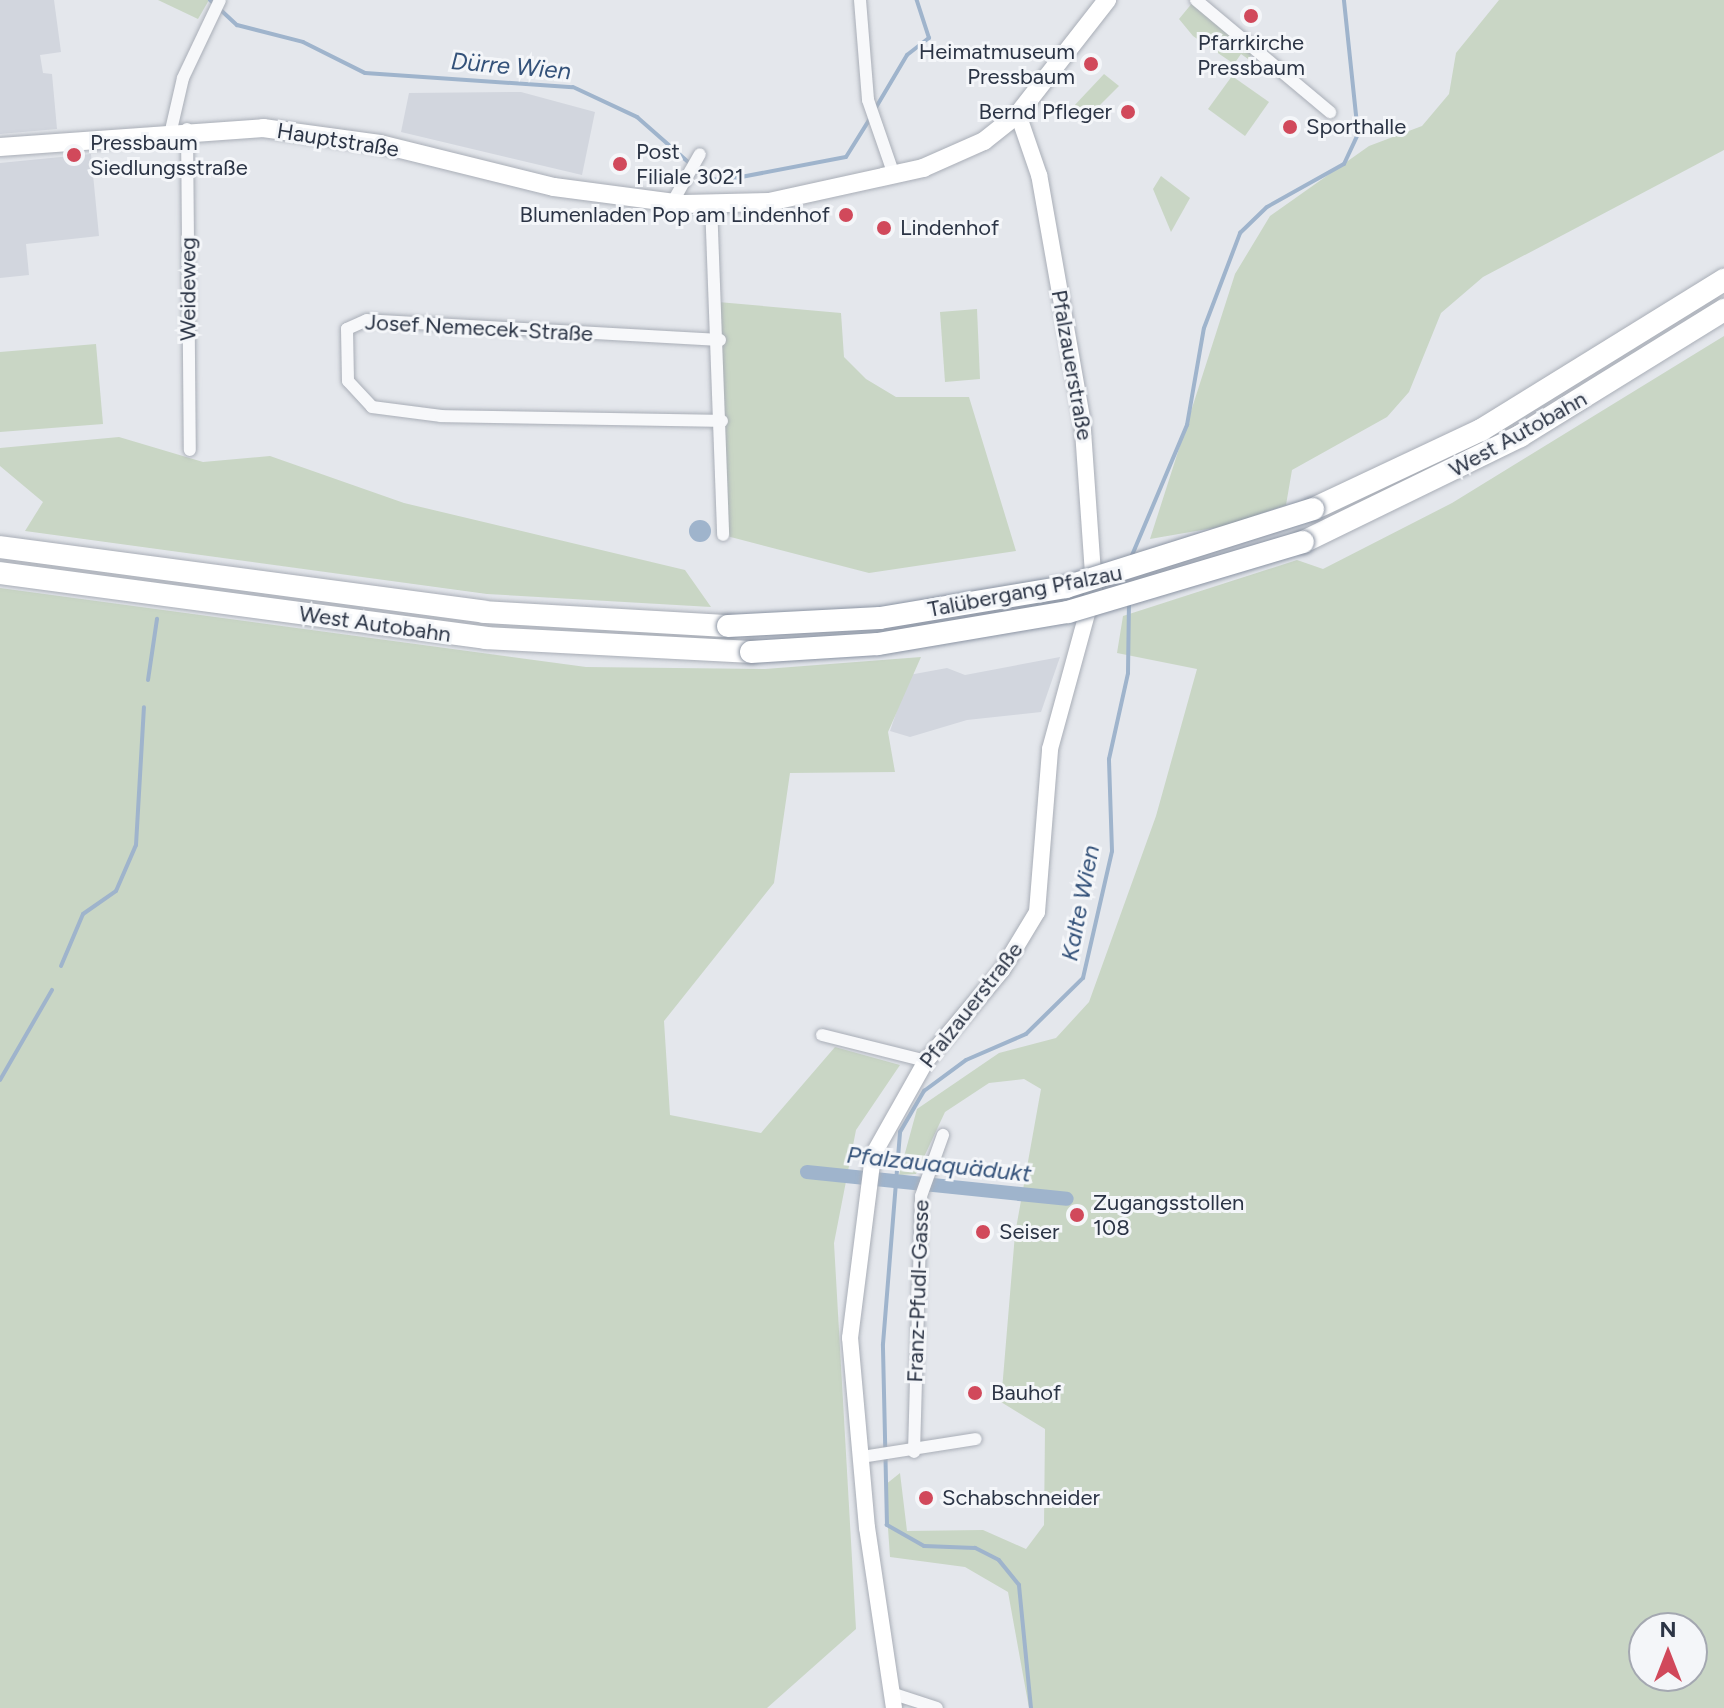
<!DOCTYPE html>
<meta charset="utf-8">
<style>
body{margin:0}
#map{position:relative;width:1724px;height:1708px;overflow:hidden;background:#e4e7ec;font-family:Figtree,sans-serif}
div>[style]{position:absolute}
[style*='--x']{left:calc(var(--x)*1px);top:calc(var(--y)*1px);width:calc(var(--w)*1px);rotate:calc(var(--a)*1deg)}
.built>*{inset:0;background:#d2d6de}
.green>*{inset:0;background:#c9d6c5}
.water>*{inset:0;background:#9fb4cc}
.round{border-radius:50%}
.stream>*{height:4px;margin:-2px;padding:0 2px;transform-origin:2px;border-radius:2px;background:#9fb4cc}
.canal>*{height:14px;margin:-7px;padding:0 7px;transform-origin:7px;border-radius:7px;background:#9fb4cc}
.roads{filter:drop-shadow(0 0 2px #a9aeb7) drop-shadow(0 0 2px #a9aeb7)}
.street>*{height:12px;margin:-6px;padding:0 6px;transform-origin:6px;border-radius:6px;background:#f7f8fa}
.secondary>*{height:16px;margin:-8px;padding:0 8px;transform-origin:8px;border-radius:8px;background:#fff}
.primary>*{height:18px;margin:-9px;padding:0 9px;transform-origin:9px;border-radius:9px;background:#fff}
.highway>*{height:22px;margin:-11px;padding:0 11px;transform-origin:11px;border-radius:11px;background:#fff}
.bridges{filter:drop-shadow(0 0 2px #8b94a3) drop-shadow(0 0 2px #8b94a3)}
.highway-bridge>*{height:22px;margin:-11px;padding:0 11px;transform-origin:11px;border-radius:11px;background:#fff}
.dots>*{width:22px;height:22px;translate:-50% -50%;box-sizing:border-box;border:4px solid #f4f6f9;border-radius:50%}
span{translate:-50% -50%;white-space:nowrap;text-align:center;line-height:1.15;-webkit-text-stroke:6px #f4f6f9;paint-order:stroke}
.poi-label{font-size:22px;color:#2b3445}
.right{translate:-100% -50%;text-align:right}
.left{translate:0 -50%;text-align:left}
.street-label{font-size:22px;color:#2b3445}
.water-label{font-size:24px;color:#34527a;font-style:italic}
.north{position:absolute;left:1628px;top:1612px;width:80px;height:80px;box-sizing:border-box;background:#f4f6f9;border:2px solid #a4a8b1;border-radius:50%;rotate:0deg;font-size:22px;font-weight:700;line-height:32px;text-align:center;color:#2b3445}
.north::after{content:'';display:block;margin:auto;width:28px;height:36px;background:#d1495b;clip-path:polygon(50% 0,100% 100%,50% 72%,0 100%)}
</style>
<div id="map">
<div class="built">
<div style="clip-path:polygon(0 0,54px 0,61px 52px,40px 55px,43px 73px,52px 74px,57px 129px,0 134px)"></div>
<div style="clip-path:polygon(521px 92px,595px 112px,582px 175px,401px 132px,409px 93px)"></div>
<div style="clip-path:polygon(91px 154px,99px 236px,26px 244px,29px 275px,0 278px,0 163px)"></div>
<div style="clip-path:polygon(1060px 657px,1041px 712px,967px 720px,910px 737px,890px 731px,909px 675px,947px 668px,965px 675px)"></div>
</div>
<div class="green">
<div style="clip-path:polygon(158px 0,209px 0,198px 19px)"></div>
<div style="clip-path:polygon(1499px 0,1724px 0,1724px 150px,1483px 277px,1441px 313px,1409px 392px,1387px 417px,1292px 470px,1286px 505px,1225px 526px,1150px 539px,1235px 274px,1270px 216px,1369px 146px,1422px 126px,1449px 94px,1456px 53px)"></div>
<div style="clip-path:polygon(1193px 2px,1253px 53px,1248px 59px,1241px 54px,1234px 64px,1193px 36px,1179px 19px)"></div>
<div style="clip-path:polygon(1104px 74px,1119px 86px,1086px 119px,1073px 107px)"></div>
<div style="clip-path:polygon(1232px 76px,1269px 102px,1245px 136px,1208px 109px)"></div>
<div style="clip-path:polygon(1161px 176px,1190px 198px,1171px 232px,1153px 189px)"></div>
<div style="clip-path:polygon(718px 302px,841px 313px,844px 357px,866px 379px,896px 397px,969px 397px,1016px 551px,869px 573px,723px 535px)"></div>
<div style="clip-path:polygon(977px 309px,980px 379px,945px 382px,940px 312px)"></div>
<div style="clip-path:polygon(evenodd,1724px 336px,1724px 1708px,1029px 1708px,1008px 1592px,965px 1567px,890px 1557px,885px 1485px,900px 1473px,907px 1531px,983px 1530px,1026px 1549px,1044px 1525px,1045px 1429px,1001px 1402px,1015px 1234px,1041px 1089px,1024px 1079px,989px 1083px,945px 1112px,916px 1174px,899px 1175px,917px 1109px,999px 1053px,1056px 1038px,1089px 1002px,1156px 816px,1197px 669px,1117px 653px,1123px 616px,1297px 560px,1323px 569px,1452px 503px,1724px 336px,1644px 1628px,1692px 1628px,1692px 1676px,1644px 1676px,1644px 1628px)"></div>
<div style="clip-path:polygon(96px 344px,103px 424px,0 432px,0 352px)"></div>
<div style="clip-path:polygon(119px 437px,203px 462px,270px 456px,404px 503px,685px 570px,711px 607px,487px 594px,25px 531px,43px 502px,0 466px,0 448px)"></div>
<div style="clip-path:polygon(0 588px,586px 667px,765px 669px,921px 657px,888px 732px,895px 772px,790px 773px,774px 883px,664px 1021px,670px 1115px,761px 1133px,835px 1047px,900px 1065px,856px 1130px,834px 1243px,856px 1629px,767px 1708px,0 1708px)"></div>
</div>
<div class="water">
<div class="round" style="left:689px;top:520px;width:22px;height:22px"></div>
</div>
<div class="stream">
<div style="--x:210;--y:0;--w:37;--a:43"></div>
<div style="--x:237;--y:25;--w:68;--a:14.4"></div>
<div style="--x:303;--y:42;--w:69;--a:26.6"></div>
<div style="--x:365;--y:73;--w:208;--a:3.9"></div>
<div style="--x:573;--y:87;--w:71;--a:25.1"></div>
<div style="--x:637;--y:117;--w:89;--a:41.4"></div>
<div style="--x:704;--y:176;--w:17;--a:17"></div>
<div style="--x:720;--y:181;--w:128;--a:-10.8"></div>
<div style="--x:846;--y:157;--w:47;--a:-58"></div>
<div style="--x:875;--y:109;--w:63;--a:-59.3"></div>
<div style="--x:907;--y:55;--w:28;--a:-38"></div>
<div style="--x:929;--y:38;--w:40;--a:-108"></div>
<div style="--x:1130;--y:560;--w:147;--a:-67.1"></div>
<div style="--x:1187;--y:425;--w:98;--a:-80.1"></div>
<div style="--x:1204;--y:328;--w:102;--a:-69.2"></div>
<div style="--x:1240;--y:233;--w:37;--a:-44"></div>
<div style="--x:1267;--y:207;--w:88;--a:-29.2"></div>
<div style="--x:1344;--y:164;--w:33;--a:-65"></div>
<div style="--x:1358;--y:134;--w:135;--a:-96"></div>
<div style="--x:148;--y:680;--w:62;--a:-81.6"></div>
<div style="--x:61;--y:966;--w:56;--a:-67.1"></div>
<div style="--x:83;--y:914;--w:40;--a:-34.9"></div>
<div style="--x:116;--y:891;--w:50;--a:-66.5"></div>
<div style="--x:136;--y:845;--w:138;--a:-86.7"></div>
<div style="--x:0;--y:1080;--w:104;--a:-60"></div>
<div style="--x:1031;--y:1708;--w:124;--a:-95.6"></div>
<div style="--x:1019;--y:1585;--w:32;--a:-129"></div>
<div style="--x:999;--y:1560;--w:27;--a:-153"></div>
<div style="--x:975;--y:1548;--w:51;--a:-177.8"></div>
<div style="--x:924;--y:1546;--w:43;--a:-150.4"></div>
<div style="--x:887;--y:1525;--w:181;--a:-91.3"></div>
<div style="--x:883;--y:1344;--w:213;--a:-85.4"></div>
<div style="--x:900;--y:1132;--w:48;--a:-59.7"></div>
<div style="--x:924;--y:1091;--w:52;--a:-36.4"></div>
<div style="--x:966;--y:1060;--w:65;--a:-23.4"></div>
<div style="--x:1026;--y:1034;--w:80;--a:-44.5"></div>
<div style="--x:1083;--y:978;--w:130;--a:-77.1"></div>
<div style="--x:1112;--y:851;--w:92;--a:-91.9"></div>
<div style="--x:1109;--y:759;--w:88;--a:-77.5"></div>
<div style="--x:1128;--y:673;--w:72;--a:-89.2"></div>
</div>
<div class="canal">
<div style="--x:807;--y:1172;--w:261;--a:5.9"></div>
</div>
<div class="roads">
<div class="street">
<div style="--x:860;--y:0;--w:100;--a:85.4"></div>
<div style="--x:868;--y:100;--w:79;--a:70.9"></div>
<div style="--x:1196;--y:0;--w:175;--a:39.9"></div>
<div style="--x:187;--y:129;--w:321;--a:89.5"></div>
<div style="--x:171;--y:130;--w:53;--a:-77"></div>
<div style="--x:183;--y:78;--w:86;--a:-64.6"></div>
<div style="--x:672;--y:203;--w:56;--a:-60.3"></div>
<div style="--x:711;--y:203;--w:332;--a:87.9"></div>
<div style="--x:720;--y:340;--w:354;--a:-176.8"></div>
<div style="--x:367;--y:320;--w:22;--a:156"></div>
<div style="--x:347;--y:329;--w:52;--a:88.9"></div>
<div style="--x:348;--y:381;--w:35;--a:47"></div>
<div style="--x:372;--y:407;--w:70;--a:7.4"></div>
<div style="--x:441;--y:416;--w:281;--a:1"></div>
<div style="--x:822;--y:1035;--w:107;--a:14"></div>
<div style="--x:914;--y:1452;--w:256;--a:-88.4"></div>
<div style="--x:921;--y:1196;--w:65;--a:-70.2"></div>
<div style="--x:862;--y:1457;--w:115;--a:-9"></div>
<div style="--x:894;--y:1694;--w:45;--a:18"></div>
</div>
<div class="secondary">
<div style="--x:894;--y:1708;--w:182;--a:-98.5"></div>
<div style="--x:867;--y:1528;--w:191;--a:-95.1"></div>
<div style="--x:850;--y:1338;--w:184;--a:-82.8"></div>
<div style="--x:873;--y:1155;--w:108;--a:-60.6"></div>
<div style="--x:926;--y:1061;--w:119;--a:-50.1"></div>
<div style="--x:1002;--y:970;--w:68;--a:-58.9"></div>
<div style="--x:1037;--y:912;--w:164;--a:-85.4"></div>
<div style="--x:1050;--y:749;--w:167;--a:-74.7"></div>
<div style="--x:1094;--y:588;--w:170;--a:-94"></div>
<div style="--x:1082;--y:418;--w:247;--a:-100"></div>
<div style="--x:1039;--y:175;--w:65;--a:-109"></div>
</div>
<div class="primary">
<div style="--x:0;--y:147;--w:264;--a:-4.1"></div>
<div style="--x:263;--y:128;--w:118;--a:7.8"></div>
<div style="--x:380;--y:144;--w:179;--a:13.9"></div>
<div style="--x:554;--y:187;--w:131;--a:7.5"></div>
<div style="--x:684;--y:204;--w:85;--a:-1.3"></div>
<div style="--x:769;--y:202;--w:158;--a:-12.4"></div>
<div style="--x:923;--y:168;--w:67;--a:-23.9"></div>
<div style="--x:984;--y:141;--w:43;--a:-38.5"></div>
<div style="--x:1018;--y:114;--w:145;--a:-52"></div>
</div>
<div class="highway">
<div style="--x:1313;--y:509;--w:186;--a:-25.2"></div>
<div style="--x:1481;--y:430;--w:286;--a:-31.7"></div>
<div style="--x:1303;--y:542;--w:242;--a:-26"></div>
<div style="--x:1520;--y:436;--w:240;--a:-31.7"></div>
<div style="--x:0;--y:547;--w:488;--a:7.6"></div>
<div style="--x:484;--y:612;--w:244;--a:3.3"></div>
<div style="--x:0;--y:573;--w:490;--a:7.6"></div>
<div style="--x:486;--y:638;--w:265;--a:3"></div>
</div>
</div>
<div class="bridges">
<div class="highway-bridge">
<div style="--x:728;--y:626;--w:152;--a:-3"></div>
<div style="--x:880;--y:618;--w:189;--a:-9.5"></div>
<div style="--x:1066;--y:587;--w:259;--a:-17.5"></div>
<div style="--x:751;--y:652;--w:127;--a:-3.6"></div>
<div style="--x:878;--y:644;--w:193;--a:-9.6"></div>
<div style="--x:1068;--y:612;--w:245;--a:-16.6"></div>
</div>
</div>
<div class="dots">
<div style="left:1251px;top:16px;background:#d1495b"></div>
<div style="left:1091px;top:64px;background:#d1495b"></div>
<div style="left:1128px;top:112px;background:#d1495b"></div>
<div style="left:1290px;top:127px;background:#d1495b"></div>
<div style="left:74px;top:155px;background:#d1495b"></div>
<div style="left:620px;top:164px;background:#d1495b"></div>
<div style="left:846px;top:215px;background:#d1495b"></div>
<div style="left:884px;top:228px;background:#d1495b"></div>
<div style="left:1077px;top:1215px;background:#d1495b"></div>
<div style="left:983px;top:1232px;background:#d1495b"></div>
<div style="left:975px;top:1393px;background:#d1495b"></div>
<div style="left:926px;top:1498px;background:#d1495b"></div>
</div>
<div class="poi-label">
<span style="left:1251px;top:55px">Pfarrkirche<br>Pressbaum</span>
<span class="right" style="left:1075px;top:64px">Heimatmuseum<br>Pressbaum</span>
<span class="right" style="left:1112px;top:112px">Bernd Pfleger</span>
<span class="left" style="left:1306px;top:127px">Sporthalle</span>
<span class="left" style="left:90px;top:155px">Pressbaum<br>Siedlungsstraße</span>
<span class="left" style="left:636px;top:164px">Post<br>Filiale 3021</span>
<span class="right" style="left:830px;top:215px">Blumenladen Pop am Lindenhof</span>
<span class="left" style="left:900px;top:228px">Lindenhof</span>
<span class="left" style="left:1093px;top:1215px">Zugangsstollen<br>108</span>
<span class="left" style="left:999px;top:1232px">Seiser</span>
<span class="left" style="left:991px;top:1393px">Bauhof</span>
<span class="left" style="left:942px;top:1498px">Schabschneider</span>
</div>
<div class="street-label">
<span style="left:338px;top:140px;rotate:9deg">Hauptstraße</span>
<span style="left:188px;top:289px;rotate:-90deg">Weideweg</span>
<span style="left:479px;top:328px;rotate:3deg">Josef Nemecek-Straße</span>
<span style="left:1072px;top:365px;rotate:80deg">Pfalzauerstraße</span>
<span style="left:1518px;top:434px;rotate:-29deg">West Autobahn</span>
<span style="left:1025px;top:591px;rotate:-11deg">Talübergang Pfalzau</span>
<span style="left:375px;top:624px;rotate:8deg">West Autobahn</span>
<span style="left:971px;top:1005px;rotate:-52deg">Pfalzauerstraße</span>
<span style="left:918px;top:1291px;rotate:-88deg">Franz-Pfudl-Gasse</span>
</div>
<div class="water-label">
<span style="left:511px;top:66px;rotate:5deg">Dürre Wien</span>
<span style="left:1080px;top:903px;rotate:-79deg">Kalte Wien</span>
<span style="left:939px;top:1164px;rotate:6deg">Pfalzauaquädukt</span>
</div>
<div class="north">N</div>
</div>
